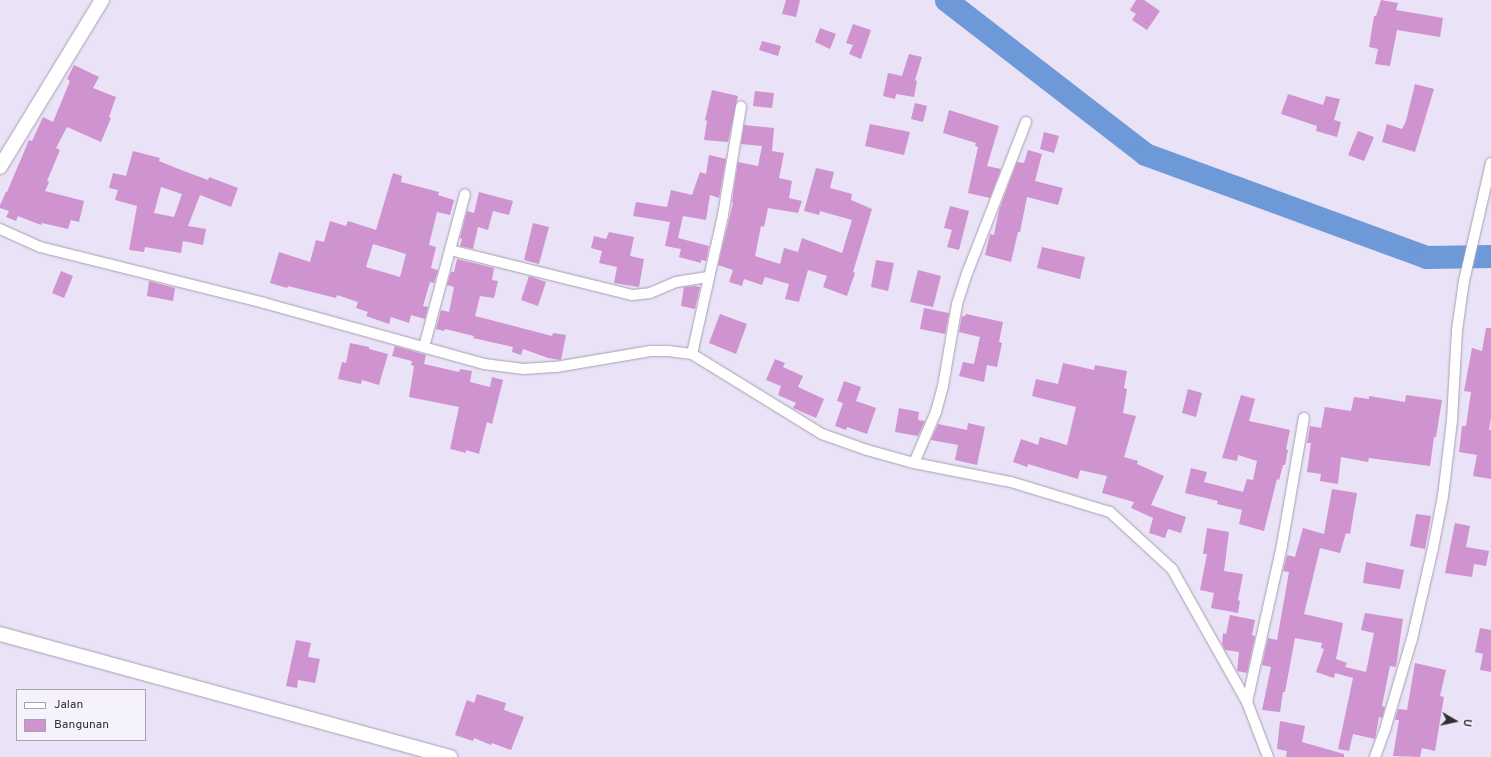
<!DOCTYPE html>
<style>
body{margin:0}
#map{position:relative;width:1491px;height:757px;overflow:hidden;background:#eae2f6;font-family:Overpass,sans-serif}
div>[style]{position:absolute}
[style*='--x']{left:calc(var(--x)*1px);top:calc(var(--y)*1px);width:calc(var(--w)*1px);rotate:calc(var(--a)*1deg)}
.river>*{height:23px;margin:-11.5px;padding:0 11.5px;transform-origin:11.5px;border-radius:11.5px;background:#6d99d9}
.building>*{inset:0;background:#cf93cf}
.roads{filter:drop-shadow(0 0 1px #a79fb2) drop-shadow(0 0 1px #a79fb2)}
.street>*{height:10px;margin:-5px;padding:0 5px;transform-origin:5px;border-radius:5px;background:#fff}
.secondary>*{height:14px;margin:-7px;padding:0 7px;transform-origin:7px;border-radius:7px;background:#fff}
span{translate:-50% -50%;white-space:nowrap;text-align:center;line-height:1.15;-webkit-text-stroke:4px #f5f1fd;paint-order:stroke}
.legend{position:absolute;left:16px;top:689px;width:130px;height:52px;box-sizing:border-box;background:#f5f1fd;border:1px solid #a7a3ad;margin:0;padding:5px 7px;list-style:none;font-size:12px;color:#312e36}
.legend li{display:flex;align-items:center;gap:8px;height:20px}
.legend b{width:20px;border:1px solid #a7a3ad}
.north{position:absolute;left:1435px;top:701px;width:40px;height:40px;-webkit-text-stroke:3px #f5f1fd;paint-order:stroke;rotate:99deg;font-size:11px;font-weight:700;line-height:16px;text-align:center;color:#312e36}
.north::after{content:'';display:block;margin:auto;width:14px;height:18px;background:#312e36;clip-path:polygon(50% 0,100% 100%,50% 72%,0 100%)}
</style>
<div id="map">
<div class="river">
<div style="--x:946;--y:0;--w:252;--a:37.7"></div>
<div style="--x:1145;--y:154;--w:299;--a:20.1"></div>
<div style="--x:1426;--y:257;--w:65;--a:-0.9"></div>
</div>
<div class="building">
<div style="clip-path:polygon(786px 0,800px 0,796px 17px,782px 14px)"></div>
<div style="clip-path:polygon(1136px 0,1144px 0,1160px 11px,1147px 30px,1132px 20px,1136px 14px,1130px 10px)"></div>
<div style="clip-path:polygon(1381px 0,1398px 3px,1396px 10px,1443px 18px,1440px 37px,1397px 30px,1390px 66px,1375px 64px,1378px 49px,1369px 47px,1374px 16px,1376px 16px)"></div>
<div style="clip-path:polygon(853px 24px,871px 30px,861px 59px,849px 54px,853px 45px,846px 43px)"></div>
<div style="clip-path:polygon(820px 28px,836px 34px,830px 49px,815px 42px)"></div>
<div style="clip-path:polygon(762px 41px,781px 46px,778px 56px,759px 50px)"></div>
<div style="clip-path:polygon(909px 54px,922px 57px,915px 80px,917px 81px,914px 97px,896px 94px,895px 99px,883px 96px,888px 73px,902px 76px)"></div>
<div style="clip-path:polygon(74px 65px,99px 77px,93px 88px,116px 97px,109px 117px,111px 118px,101px 142px,67px 127px,56px 148px,60px 150px,47px 181px,49px 182px,45px 191px,84px 201px,79px 222px,71px 220px,68px 229px,42px 223px,41px 225px,18px 216px,16px 221px,6px 217px,9px 211px,0 208px,0 205px,6px 192px,7px 192px,29px 140px,32px 141px,43px 117px,53px 122px,70px 81px,67px 79px)"></div>
<div style="clip-path:polygon(1415px 84px,1434px 89px,1415px 152px,1382px 142px,1387px 124px,1402px 129px,1406px 121px)"></div>
<div style="clip-path:polygon(712px 90px,738px 96px,728px 142px,704px 140px,707px 121px,705px 120px)"></div>
<div style="clip-path:polygon(755px 91px,774px 93px,772px 108px,753px 106px)"></div>
<div style="clip-path:polygon(1288px 94px,1323px 105px,1326px 96px,1340px 99px,1334px 120px,1341px 122px,1337px 137px,1316px 131px,1317px 126px,1281px 114px)"></div>
<div style="clip-path:polygon(915px 103px,927px 106px,923px 122px,911px 119px)"></div>
<div style="clip-path:polygon(949px 110px,999px 126px,987px 166px,1001px 169px,990px 198px,968px 193px,978px 147px,975px 146px,976px 143px,943px 133px)"></div>
<div style="clip-path:polygon(870px 124px,910px 132px,904px 155px,865px 146px)"></div>
<div style="clip-path:polygon(744px 125px,774px 128px,772px 151px,784px 153px,779px 178px,792px 181px,789px 198px,802px 201px,798px 213px,768px 208px,764px 227px,761px 226px,755px 256px,780px 264px,784px 248px,798px 252px,802px 238px,842px 253px,852px 220px,820px 211px,819px 215px,804px 211px,816px 168px,834px 172px,830px 188px,852px 194px,851px 200px,872px 209px,853px 272px,855px 273px,847px 296px,823px 287px,827px 276px,808px 270px,799px 302px,785px 299px,789px 284px,765px 277px,762px 285px,744px 279px,742px 286px,729px 282px,733px 270px,718px 265px,733px 203px,732px 202px,738px 162px,758px 166px,762px 146px,741px 144px)"></div>
<div style="clip-path:polygon(1358px 131px,1374px 137px,1364px 161px,1348px 155px)"></div>
<div style="clip-path:polygon(1044px 132px,1059px 136px,1054px 153px,1040px 149px)"></div>
<div style="clip-path:polygon(1028px 150px,1042px 154px,1035px 181px,1063px 188px,1058px 205px,1027px 197px,1020px 232px,1018px 232px,1011px 262px,985px 255px,990px 234px,994px 235px,999px 210px,1017px 162px,1024px 163px)"></div>
<div style="clip-path:polygon(evenodd,133px 151px,160px 158px,159px 161px,176px 168px,208px 180px,209px 177px,238px 188px,231px 207px,200px 195px,188px 226px,206px 229px,203px 245px,183px 241px,181px 253px,145px 247px,144px 252px,129px 250px,137px 206px,115px 200px,118px 190px,109px 188px,113px 173px,126px 176px,133px 151px,161px 187px,182px 194px,174px 217px,154px 213px,161px 187px)"></div>
<div style="clip-path:polygon(709px 155px,726px 159px,719px 198px,710px 195px,706px 220px,683px 216px,678px 238px,709px 246px,706px 261px,701px 260px,701px 263px,679px 257px,681px 249px,665px 246px,670px 222px,633px 216px,636px 202px,667px 207px,671px 190px,692px 195px,700px 172px,706px 174px)"></div>
<div style="clip-path:polygon(evenodd,393px 173px,402px 176px,401px 182px,439px 192px,438px 195px,454px 200px,450px 215px,437px 212px,429px 245px,436px 247px,431px 268px,438px 270px,434px 283px,430px 282px,423px 306px,428px 307px,425px 319px,411px 315px,409px 323px,391px 317px,389px 324px,366px 316px,368px 312px,356px 308px,358px 302px,337px 295px,336px 298px,288px 286px,287px 288px,270px 283px,279px 252px,310px 262px,316px 240px,324px 242px,330px 221px,346px 226px,348px 221px,376px 230px,393px 173px,373px 244px,406px 254px,400px 277px,366px 267px,373px 244px)"></div>
<div style="clip-path:polygon(479px 192px,513px 201px,509px 215px,493px 211px,488px 230px,478px 227px,473px 249px,460px 246px,462px 239px,460px 238px,467px 211px,474px 213px)"></div>
<div style="clip-path:polygon(950px 206px,969px 211px,959px 250px,947px 247px,952px 230px,944px 228px)"></div>
<div style="clip-path:polygon(533px 223px,549px 227px,539px 264px,524px 260px)"></div>
<div style="clip-path:polygon(609px 232px,634px 237px,630px 256px,644px 259px,639px 287px,614px 283px,617px 267px,599px 263px,602px 251px,591px 248px,594px 236px,606px 239px)"></div>
<div style="clip-path:polygon(1042px 247px,1085px 257px,1080px 279px,1037px 268px)"></div>
<div style="clip-path:polygon(457px 259px,494px 268px,492px 280px,498px 281px,494px 298px,480px 296px,475px 316px,552px 336px,553px 333px,566px 335px,561px 360px,548px 358px,523px 349px,521px 355px,512px 352px,513px 347px,473px 338px,474px 336px,445px 329px,444px 331px,436px 329px,441px 310px,449px 312px,454px 287px,447px 285px,451px 272px,454px 272px)"></div>
<div style="clip-path:polygon(876px 260px,894px 263px,888px 291px,871px 287px)"></div>
<div style="clip-path:polygon(918px 270px,941px 276px,933px 307px,910px 302px)"></div>
<div style="clip-path:polygon(61px 271px,73px 276px,64px 298px,52px 293px)"></div>
<div style="clip-path:polygon(529px 276px,546px 282px,538px 306px,521px 300px)"></div>
<div style="clip-path:polygon(149px 281px,175px 288px,173px 301px,147px 296px)"></div>
<div style="clip-path:polygon(695px 286px,700px 287px,695px 309px,681px 306px,684px 287px)"></div>
<div style="clip-path:polygon(924px 308px,949px 313px,945px 334px,920px 329px)"></div>
<div style="clip-path:polygon(720px 314px,747px 324px,736px 354px,709px 343px)"></div>
<div style="clip-path:polygon(966px 314px,1003px 322px,999px 342px,1002px 343px,997px 367px,987px 365px,984px 382px,959px 376px,963px 362px,974px 364px,980px 337px,959px 332px,962px 316px,965px 316px)"></div>
<div style="clip-path:polygon(1486px 328px,1491px 328px,1491px 417px,1489px 430px,1491px 430px,1491px 479px,1473px 476px,1477px 455px,1459px 452px,1462px 426px,1466px 426px,1471px 392px,1464px 391px,1472px 348px,1482px 351px)"></div>
<div style="clip-path:polygon(350px 343px,369px 347px,369px 349px,388px 354px,379px 385px,362px 380px,361px 384px,338px 379px,342px 362px,346px 363px)"></div>
<div style="clip-path:polygon(395px 346px,426px 355px,424px 364px,459px 372px,460px 369px,472px 371px,470px 382px,490px 387px,492px 377px,503px 380px,492px 424px,487px 422px,479px 454px,466px 450px,466px 453px,450px 449px,459px 407px,409px 397px,414px 366px,411px 365px,412px 361px,392px 356px)"></div>
<div style="clip-path:polygon(775px 359px,785px 363px,783px 367px,803px 376px,798px 387px,824px 399px,816px 418px,793px 408px,796px 403px,778px 395px,781px 386px,766px 380px)"></div>
<div style="clip-path:polygon(1063px 363px,1094px 370px,1095px 365px,1127px 371px,1124px 388px,1127px 389px,1123px 413px,1136px 416px,1124px 457px,1138px 461px,1137px 464px,1164px 476px,1151px 505px,1186px 517px,1181px 533px,1168px 529px,1165px 538px,1149px 533px,1153px 518px,1131px 508px,1134px 502px,1102px 493px,1107px 476px,1080px 470px,1078px 479px,1028px 464px,1027px 467px,1013px 462px,1021px 439px,1038px 445px,1040px 437px,1067px 445px,1076px 407px,1032px 396px,1036px 379px,1058px 384px)"></div>
<div style="clip-path:polygon(844px 381px,861px 387px,856px 401px,876px 408px,867px 434px,847px 427px,846px 430px,835px 426px,843px 403px,837px 401px)"></div>
<div style="clip-path:polygon(1188px 389px,1202px 393px,1196px 417px,1182px 413px)"></div>
<div style="clip-path:polygon(1241px 395px,1255px 399px,1249px 421px,1290px 430px,1286px 449px,1288px 450px,1285px 465px,1283px 465px,1279px 480px,1277px 479px,1264px 531px,1239px 524px,1242px 510px,1217px 504px,1218px 501px,1185px 493px,1191px 468px,1207px 472px,1204px 482px,1243px 492px,1247px 479px,1253px 480px,1257px 461px,1238px 455px,1237px 461px,1222px 458px)"></div>
<div style="clip-path:polygon(1406px 395px,1442px 400px,1436px 437px,1434px 437px,1430px 466px,1369px 458px,1368px 462px,1341px 457px,1338px 484px,1320px 481px,1321px 474px,1307px 472px,1311px 443px,1307px 443px,1310px 426px,1321px 428px,1325px 407px,1351px 411px,1354px 397px,1369px 399px,1369px 396px,1405px 402px)"></div>
<div style="clip-path:polygon(899px 408px,919px 412px,918px 420px,925px 421px,918px 436px,895px 432px)"></div>
<div style="clip-path:polygon(968px 423px,985px 427px,977px 465px,955px 460px,958px 445px,931px 440px,938px 424px,967px 430px)"></div>
<div style="clip-path:polygon(1332px 489px,1357px 493px,1350px 534px,1346px 533px,1340px 553px,1320px 548px,1304px 614px,1343px 623px,1336px 659px,1347px 663px,1345px 667px,1366px 672px,1374px 633px,1361px 630px,1365px 613px,1403px 619px,1396px 667px,1390px 666px,1382px 706px,1385px 707px,1382px 718px,1379px 717px,1375px 739px,1353px 734px,1349px 751px,1338px 749px,1353px 678px,1335px 673px,1334px 678px,1316px 672px,1324px 649px,1321px 648px,1322px 643px,1295px 638px,1285px 692px,1283px 692px,1280px 712px,1262px 710px,1271px 667px,1262px 665px,1268px 638px,1277px 640px,1289px 572px,1283px 571px,1287px 555px,1295px 557px,1303px 528px,1324px 534px)"></div>
<div style="clip-path:polygon(1416px 514px,1431px 516px,1425px 549px,1410px 546px)"></div>
<div style="clip-path:polygon(1455px 523px,1470px 526px,1466px 547px,1489px 551px,1486px 566px,1474px 564px,1472px 577px,1445px 573px)"></div>
<div style="clip-path:polygon(1207px 528px,1229px 532px,1224px 571px,1243px 574px,1238px 600px,1240px 601px,1238px 613px,1211px 608px,1214px 593px,1200px 590px,1207px 554px,1203px 554px)"></div>
<div style="clip-path:polygon(1366px 562px,1404px 570px,1400px 589px,1363px 583px)"></div>
<div style="clip-path:polygon(1230px 615px,1255px 620px,1252px 635px,1255px 636px,1247px 673px,1237px 671px,1239px 652px,1225px 650px,1222px 644px,1223px 633px,1226px 634px)"></div>
<div style="clip-path:polygon(1480px 628px,1491px 630px,1491px 672px,1480px 670px,1483px 654px,1475px 652px)"></div>
<div style="clip-path:polygon(296px 640px,311px 643px,308px 657px,320px 659px,315px 683px,298px 680px,297px 688px,286px 686px)"></div>
<div style="clip-path:polygon(1415px 663px,1446px 670px,1440px 696px,1444px 697px,1435px 751px,1422px 748px,1420px 757px,1393px 756px,1399px 720px,1395px 720px,1398px 709px,1407px 710px)"></div>
<div style="clip-path:polygon(477px 694px,506px 703px,504px 710px,524px 717px,511px 750px,492px 743px,491px 745px,474px 738px,473px 741px,455px 735px,467px 700px,474px 703px)"></div>
<div style="clip-path:polygon(1280px 721px,1305px 726px,1302px 742px,1344px 754px,1344px 757px,1286px 757px,1287px 751px,1277px 749px)"></div>
</div>
<div class="roads">
<div class="street">
<div style="--x:0;--y:229;--w:44;--a:24.2"></div>
<div style="--x:40;--y:247;--w:231;--a:14"></div>
<div style="--x:264;--y:303;--w:228;--a:15.5"></div>
<div style="--x:484;--y:364;--w:40;--a:7.1"></div>
<div style="--x:524;--y:369;--w:32;--a:-4"></div>
<div style="--x:556;--y:367;--w:96;--a:-9.6"></div>
<div style="--x:651;--y:351;--w:17;--a:0"></div>
<div style="--x:668;--y:351;--w:24;--a:7"></div>
<div style="--x:692;--y:354;--w:153;--a:31.6"></div>
<div style="--x:822;--y:434;--w:48;--a:19.6"></div>
<div style="--x:867;--y:450;--w:49;--a:15.5"></div>
<div style="--x:914;--y:463;--w:99;--a:11.1"></div>
<div style="--x:1011;--y:482;--w:103;--a:16.9"></div>
<div style="--x:1110;--y:512;--w:84;--a:42.6"></div>
<div style="--x:1172;--y:569;--w:153;--a:60.6"></div>
<div style="--x:1247;--y:702;--w:59;--a:69.1"></div>
<div style="--x:450;--y:250;--w:187;--a:13.9"></div>
<div style="--x:632;--y:295;--w:18;--a:-6"></div>
<div style="--x:650;--y:293;--w:28;--a:-23"></div>
<div style="--x:676;--y:282;--w:32;--a:-9"></div>
<div style="--x:424;--y:347;--w:158;--a:-75"></div>
<div style="--x:692;--y:354;--w:142;--a:-77.4"></div>
<div style="--x:723;--y:215;--w:110;--a:-80.6"></div>
<div style="--x:914;--y:463;--w:56;--a:-66.7"></div>
<div style="--x:936;--y:412;--w:27;--a:-75"></div>
<div style="--x:943;--y:386;--w:83;--a:-80.3"></div>
<div style="--x:957;--y:304;--w:35;--a:-72"></div>
<div style="--x:968;--y:271;--w:160;--a:-68.7"></div>
<div style="--x:1247;--y:702;--w:161;--a:-77.4"></div>
<div style="--x:1282;--y:545;--w:129;--a:-80.2"></div>
<div style="--x:1375;--y:757;--w:33;--a:-70"></div>
<div style="--x:1386;--y:726;--w:91;--a:-73.4"></div>
<div style="--x:1412;--y:639;--w:93;--a:-77"></div>
<div style="--x:1433;--y:548;--w:53;--a:-79.1"></div>
<div style="--x:1443;--y:496;--w:77;--a:-83.2"></div>
<div style="--x:1452;--y:420;--w:90;--a:-86.8"></div>
<div style="--x:1457;--y:330;--w:49;--a:-81.9"></div>
<div style="--x:1464;--y:281;--w:121;--a:-77.1"></div>
</div>
<div class="secondary">
<div style="--x:0;--y:167;--w:196;--a:-58.6"></div>
<div style="--x:0;--y:634;--w:467;--a:15.3"></div>
</div>
</div>
<ul class="legend">
<li><b style="height:5px;background:#fff"></b>Jalan</li>
<li><b style="height:11px;background:#cf93cf"></b>Bangunan</li>
</ul>
<div class="north">U</div>
</div>
